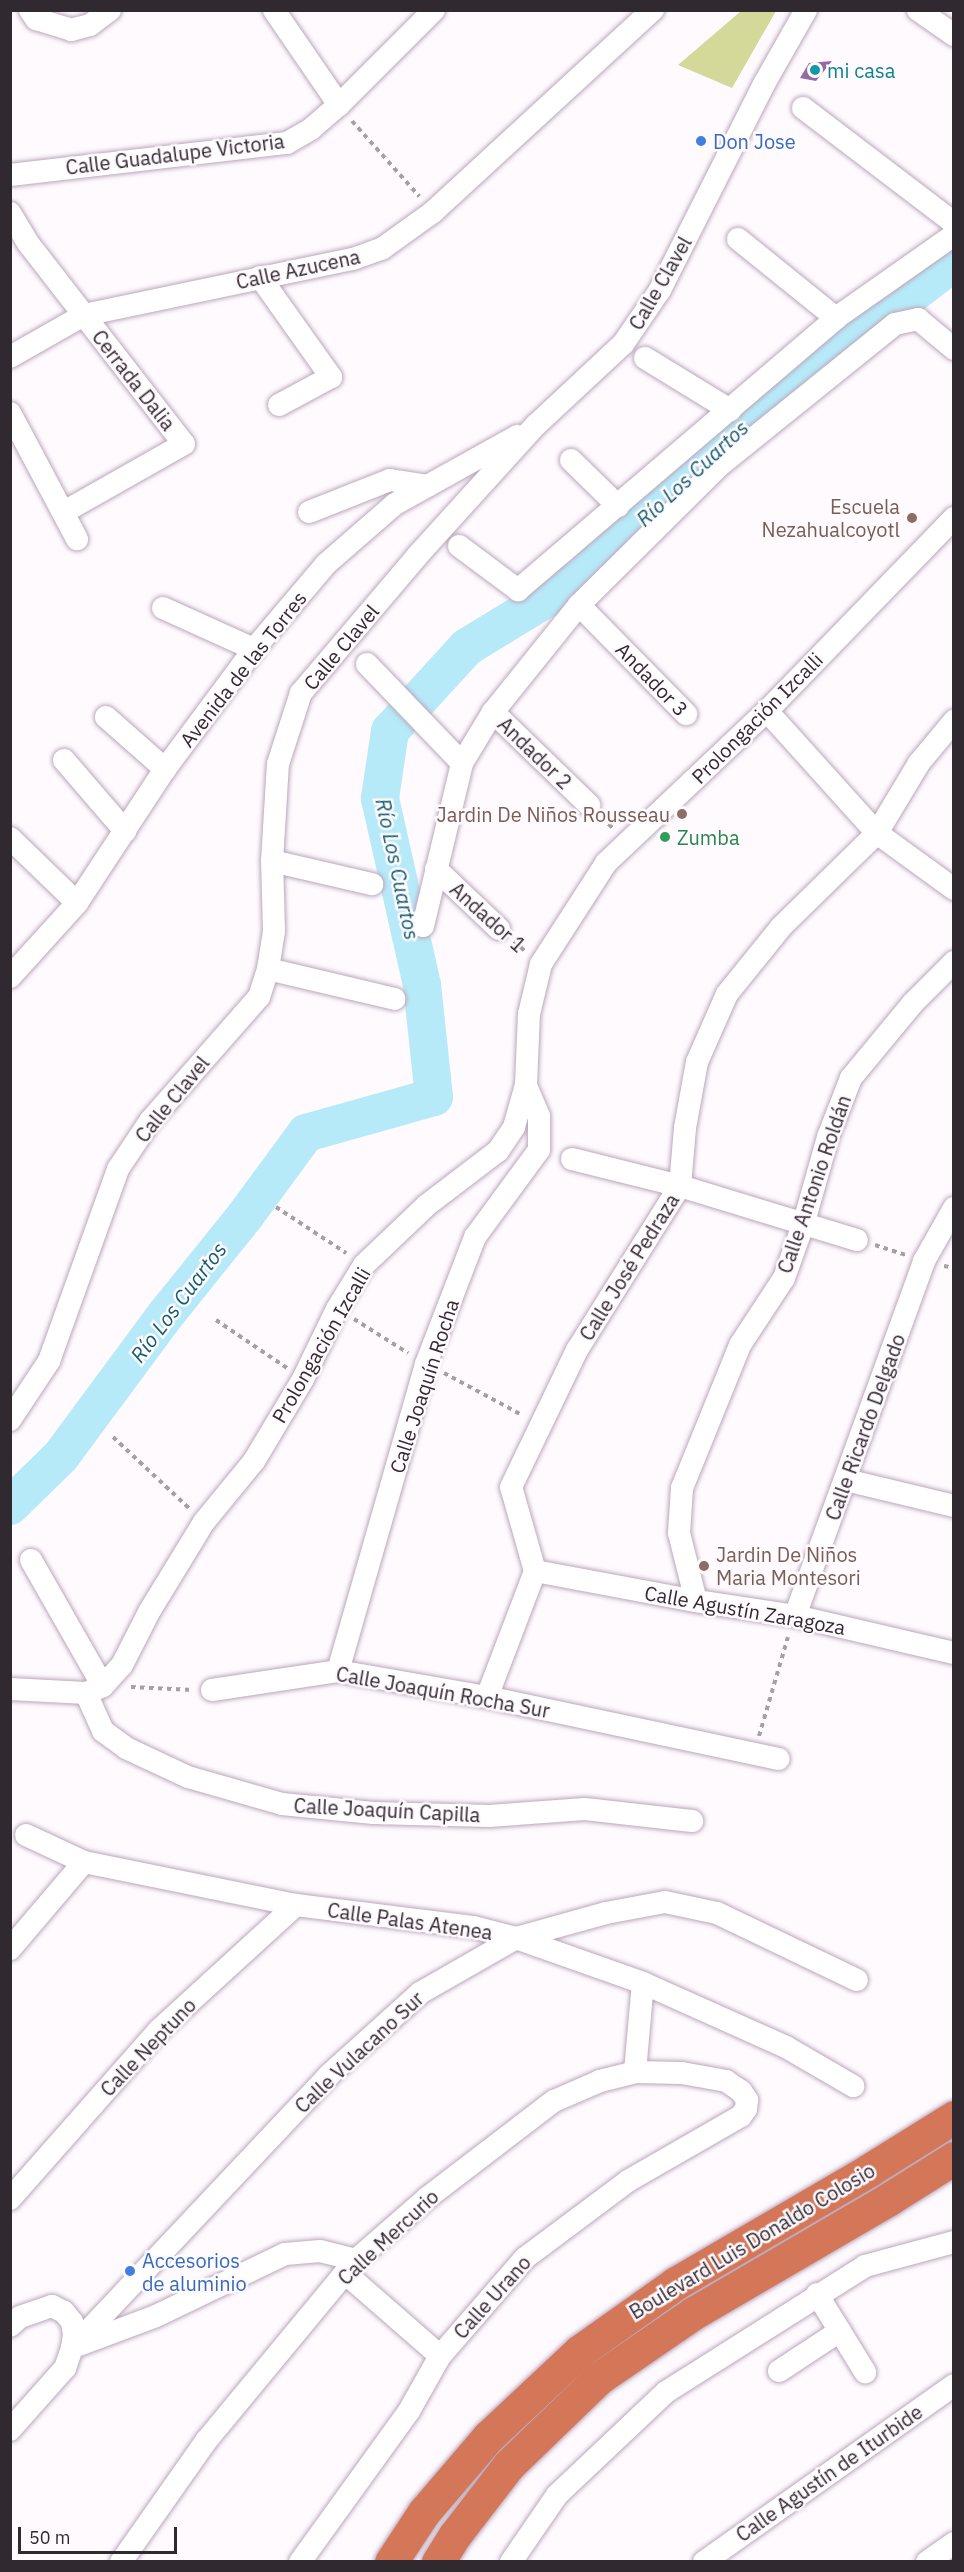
<!DOCTYPE html>
<meta charset="utf-8">
<style>
body{margin:0}
#map{position:relative;width:964px;height:2572px;overflow:hidden;background:#fefafe;font-family:"IBM Plex Sans",sans-serif}
div>[style]{position:absolute}
[style*='--x']{left:calc(var(--x)*1px);top:calc(var(--y)*1px);width:calc(var(--w)*1px);rotate:calc(var(--a)*1deg)}
.green>*{inset:0;background:#d4d899}
.river>*{height:38px;margin:-19px;padding:0 19px;transform-origin:19px;border-radius:19px;background:#b7eaf9}
.building>*{inset:0;background:#936ba2}
.path>*{height:4px;margin-top:-2px;transform-origin:0;background:repeating-linear-gradient(90deg,#a6a0a5 0 4.5px,transparent 0 9px)}
.roads{filter:drop-shadow(0 0 2px #bba7ba) drop-shadow(0 0 2px #bba7ba)}
.minor>*{height:22px;margin:-11px;padding:0 11px;transform-origin:11px;border-radius:11px;background:#fff}
.highway>*{height:33px;margin:-16.5px;padding:0 16.5px;transform-origin:16.5px;border-radius:16.5px;background:#d47658}
.dots>*{width:16px;height:16px;translate:-50% -50%;box-sizing:border-box;border:3px solid #fefafe;border-radius:50%}
span{translate:-50% -50%;white-space:nowrap;text-align:center;line-height:1.15;-webkit-text-stroke:5px #fefafe;paint-order:stroke}
.culture-label{font-size:20px;color:#0d838f}
.left{translate:0 -50%;text-align:left}
.shop-label{font-size:20px;color:#366cbe}
.street-label{font-size:20px;color:#312930}
.education-label{font-size:20px;color:#785e54}
.right{translate:-100% -50%;text-align:right}
.leisure-label{font-size:20px;color:#27864d}
.water-label{font-size:21px;color:#125d6e;font-style:italic}
.frame{position:absolute;inset:0;border:12px solid #312930;pointer-events:none}
.scale{position:absolute;left:18px;top:2527px;width:159px;height:27px;box-sizing:border-box;border:3px solid #312930;border-top:0;padding-left:8px;font-size:18px;line-height:21px;white-space:nowrap;color:#312930;-webkit-text-stroke:4px #fefafe;paint-order:stroke}
</style>
<div id="map">
<div class="green">
<div style="clip-path:polygon(741px 11px,776px 11px,732px 88px,678px 65px)"></div>
</div>
<div class="river">
<div style="--x:10;--y:1506;--w:71;--a:-44.4"></div>
<div style="--x:61;--y:1456;--w:178;--a:-53.5"></div>
<div style="--x:167;--y:1313;--w:124;--a:-51.2"></div>
<div style="--x:245;--y:1216;--w:103;--a:-53.7"></div>
<div style="--x:306;--y:1133;--w:133;--a:-15.7"></div>
<div style="--x:434;--y:1097;--w:113;--a:-96.1"></div>
<div style="--x:422;--y:985;--w:192;--a:-102.7"></div>
<div style="--x:380;--y:798;--w:68;--a:-81.5"></div>
<div style="--x:390;--y:731;--w:114;--a:-47.5"></div>
<div style="--x:467;--y:647;--w:132;--a:-31.4"></div>
<div style="--x:580;--y:578;--w:234;--a:-43.1"></div>
<div style="--x:751;--y:418;--w:256;--a:-37.5"></div>
</div>
<div class="building">
<div style="clip-path:polygon(832px 61px,816px 81px,800px 78px,809px 63px)"></div>
</div>
<div class="path">
<div style="--x:352;--y:121;--w:101;--a:48.2"></div>
<div style="--x:602;--y:818;--w:16;--a:43"></div>
<div style="--x:514;--y:941;--w:16;--a:43"></div>
<div style="--x:276;--y:1207;--w:84;--a:33.3"></div>
<div style="--x:875;--y:1245;--w:32;--a:18"></div>
<div style="--x:944;--y:1266;--w:10;--a:11"></div>
<div style="--x:354;--y:1319;--w:64;--a:32.2"></div>
<div style="--x:216;--y:1320;--w:86;--a:34.1"></div>
<div style="--x:444;--y:1373;--w:89;--a:28.3"></div>
<div style="--x:113;--y:1437;--w:105;--a:43.1"></div>
<div style="--x:131;--y:1687;--w:62;--a:2.8"></div>
<div style="--x:759;--y:1736;--w:103;--a:-73.7"></div>
</div>
<div class="roads">
<div class="minor">
<div style="--x:30;--y:10;--w:11;--a:56"></div>
<div style="--x:36;--y:19;--w:37;--a:17"></div>
<div style="--x:71;--y:30;--w:20;--a:-15"></div>
<div style="--x:90;--y:25;--w:25;--a:-37"></div>
<div style="--x:274;--y:10;--w:115;--a:55.6"></div>
<div style="--x:918;--y:10;--w:44;--a:34.8"></div>
<div style="--x:803;--y:108;--w:190;--a:37.3"></div>
<div style="--x:10;--y:175;--w:279;--a:-6.6"></div>
<div style="--x:287;--y:143;--w:28;--a:-30"></div>
<div style="--x:311;--y:129;--w:37;--a:-41"></div>
<div style="--x:339;--y:105;--w:134;--a:-45"></div>
<div style="--x:10;--y:213;--w:35;--a:59"></div>
<div style="--x:28;--y:243;--w:254;--a:52.2"></div>
<div style="--x:184;--y:444;--w:138;--a:150.5"></div>
<div style="--x:738;--y:239;--w:126;--a:38.9"></div>
<div style="--x:260;--y:277;--w:123;--a:54.6"></div>
<div style="--x:331;--y:377;--w:59;--a:151.7"></div>
<div style="--x:10;--y:357;--w:85;--a:-29.6"></div>
<div style="--x:84;--y:315;--w:275;--a:-11.8"></div>
<div style="--x:353;--y:259;--w:32;--a:-20"></div>
<div style="--x:383;--y:248;--w:62;--a:-35.8"></div>
<div style="--x:433;--y:212;--w:299;--a:-42.6"></div>
<div style="--x:645;--y:358;--w:100;--a:31.5"></div>
<div style="--x:10;--y:413;--w:143;--a:62"></div>
<div style="--x:571;--y:460;--w:66;--a:44.4"></div>
<div style="--x:309;--y:512;--w:87;--a:-21.6"></div>
<div style="--x:390;--y:480;--w:38;--a:9"></div>
<div style="--x:459;--y:546;--w:74;--a:36.7"></div>
<div style="--x:518;--y:590;--w:418;--a:-40.5"></div>
<div style="--x:836;--y:318;--w:144;--a:-35.1"></div>
<div style="--x:579;--y:605;--w:153;--a:45.5"></div>
<div style="--x:163;--y:608;--w:100;--a:24.3"></div>
<div style="--x:367;--y:664;--w:137;--a:46.2"></div>
<div style="--x:767;--y:711;--w:164;--a:48"></div>
<div style="--x:877;--y:833;--w:95;--a:36"></div>
<div style="--x:493;--y:712;--w:134;--a:44.1"></div>
<div style="--x:106;--y:717;--w:79;--a:41.4"></div>
<div style="--x:64;--y:760;--w:94;--a:49.3"></div>
<div style="--x:10;--y:838;--w:93;--a:44.1"></div>
<div style="--x:272;--y:861;--w:103;--a:13"></div>
<div style="--x:436;--y:869;--w:87;--a:43.6"></div>
<div style="--x:423;--y:926;--w:168;--a:-76.5"></div>
<div style="--x:462;--y:763;--w:60;--a:-58.7"></div>
<div style="--x:493;--y:712;--w:137;--a:-51.2"></div>
<div style="--x:579;--y:605;--w:197;--a:-44.8"></div>
<div style="--x:719;--y:466;--w:226;--a:-38.9"></div>
<div style="--x:895;--y:324;--w:24;--a:-12"></div>
<div style="--x:918;--y:319;--w:47;--a:39.8"></div>
<div style="--x:268;--y:969;--w:130;--a:13.3"></div>
<div style="--x:10;--y:977;--w:100;--a:-47.8"></div>
<div style="--x:77;--y:903;--w:160;--a:-56.7"></div>
<div style="--x:165;--y:769;--w:149;--a:-53.4"></div>
<div style="--x:254;--y:649;--w:111;--a:-49.7"></div>
<div style="--x:326;--y:564;--w:91;--a:-41"></div>
<div style="--x:395;--y:504;--w:140;--a:-29.1"></div>
<div style="--x:572;--y:1159;--w:111;--a:14"></div>
<div style="--x:680;--y:1186;--w:185;--a:17"></div>
<div style="--x:10;--y:1420;--w:71;--a:-56.5"></div>
<div style="--x:49;--y:1361;--w:204;--a:-70.2"></div>
<div style="--x:118;--y:1169;--w:58;--a:-56.3"></div>
<div style="--x:150;--y:1121;--w:165;--a:-48.7"></div>
<div style="--x:259;--y:997;--w:29;--a:-72"></div>
<div style="--x:268;--y:969;--w:38;--a:-81"></div>
<div style="--x:274;--y:931;--w:70;--a:-91.6"></div>
<div style="--x:272;--y:861;--w:97;--a:-86.5"></div>
<div style="--x:278;--y:764;--w:75;--a:-72.1"></div>
<div style="--x:301;--y:693;--w:181;--a:-49.7"></div>
<div style="--x:418;--y:555;--w:176;--a:-47.8"></div>
<div style="--x:536;--y:425;--w:119;--a:-43"></div>
<div style="--x:623;--y:344;--w:65;--a:-55.6"></div>
<div style="--x:660;--y:290;--w:231;--a:-63.2"></div>
<div style="--x:764;--y:84;--w:85;--a:-60.4"></div>
<div style="--x:846;--y:1480;--w:111;--a:13.5"></div>
<div style="--x:31;--y:1560;--w:145;--a:60.3"></div>
<div style="--x:535;--y:1571;--w:164;--a:10.6"></div>
<div style="--x:696;--y:1601;--w:100;--a:8.6"></div>
<div style="--x:795;--y:1616;--w:163;--a:13.1"></div>
<div style="--x:696;--y:1601;--w:70;--a:-104"></div>
<div style="--x:679;--y:1533;--w:45;--a:-86.2"></div>
<div style="--x:682;--y:1488;--w:154;--a:-67.9"></div>
<div style="--x:740;--y:1345;--w:80;--a:-56.7"></div>
<div style="--x:784;--y:1278;--w:59;--a:-70.3"></div>
<div style="--x:804;--y:1222;--w:88;--a:-74.2"></div>
<div style="--x:828;--y:1137;--w:63;--a:-68.7"></div>
<div style="--x:851;--y:1078;--w:97;--a:-50.4"></div>
<div style="--x:913;--y:1003;--w:58;--a:-45"></div>
<div style="--x:795;--y:1616;--w:378;--a:-70"></div>
<div style="--x:924;--y:1261;--w:61;--a:-60.5"></div>
<div style="--x:338;--y:1671;--w:319;--a:-74"></div>
<div style="--x:426;--y:1364;--w:136;--a:-68.9"></div>
<div style="--x:475;--y:1237;--w:108;--a:-53.7"></div>
<div style="--x:539;--y:1150;--w:34;--a:-90"></div>
<div style="--x:539;--y:1116;--w:34;--a:-113"></div>
<div style="--x:10;--y:1689;--w:76;--a:3"></div>
<div style="--x:86;--y:1693;--w:18;--a:-22"></div>
<div style="--x:103;--y:1686;--w:28;--a:-48"></div>
<div style="--x:122;--y:1665;--w:59;--a:-63"></div>
<div style="--x:149;--y:1612;--w:105;--a:-58.6"></div>
<div style="--x:204;--y:1522;--w:79;--a:-50.7"></div>
<div style="--x:254;--y:1461;--w:96;--a:-59.1"></div>
<div style="--x:303;--y:1379;--w:78;--a:-64.1"></div>
<div style="--x:337;--y:1309;--w:52;--a:-58.5"></div>
<div style="--x:364;--y:1265;--w:87;--a:-43.6"></div>
<div style="--x:427;--y:1205;--w:89;--a:-37.3"></div>
<div style="--x:498;--y:1151;--w:29;--a:-56"></div>
<div style="--x:514;--y:1127;--w:44;--a:-74.1"></div>
<div style="--x:526;--y:1085;--w:71;--a:-87.6"></div>
<div style="--x:529;--y:1014;--w:51;--a:-76.5"></div>
<div style="--x:541;--y:964;--w:120;--a:-57.2"></div>
<div style="--x:606;--y:863;--w:221;--a:-43.4"></div>
<div style="--x:767;--y:711;--w:269;--a:-45.9"></div>
<div style="--x:212;--y:1690;--w:127;--a:-8.6"></div>
<div style="--x:338;--y:1671;--w:151;--a:9.9"></div>
<div style="--x:487;--y:1697;--w:298;--a:12"></div>
<div style="--x:86;--y:1693;--w:42;--a:65.9"></div>
<div style="--x:103;--y:1731;--w:29;--a:36"></div>
<div style="--x:126;--y:1748;--w:68;--a:25.1"></div>
<div style="--x:188;--y:1777;--w:98;--a:16"></div>
<div style="--x:282;--y:1804;--w:92;--a:5.6"></div>
<div style="--x:374;--y:1813;--w:115;--a:1.5"></div>
<div style="--x:489;--y:1816;--w:96;--a:-4.2"></div>
<div style="--x:585;--y:1809;--w:108;--a:6.4"></div>
<div style="--x:487;--y:1697;--w:135;--a:-69.1"></div>
<div style="--x:535;--y:1571;--w:87;--a:-105.9"></div>
<div style="--x:511;--y:1487;--w:152;--a:-64.3"></div>
<div style="--x:577;--y:1350;--w:194;--a:-57.9"></div>
<div style="--x:680;--y:1186;--w:58;--a:-85.1"></div>
<div style="--x:685;--y:1128;--w:67;--a:-79.7"></div>
<div style="--x:697;--y:1062;--w:74;--a:-66.2"></div>
<div style="--x:727;--y:994;--w:86;--a:-51.1"></div>
<div style="--x:781;--y:927;--w:134;--a:-44.4"></div>
<div style="--x:877;--y:833;--w:82;--a:-59"></div>
<div style="--x:919;--y:763;--w:55;--a:-50.2"></div>
<div style="--x:26;--y:1835;--w:64;--a:25"></div>
<div style="--x:84;--y:1862;--w:216;--a:11.5"></div>
<div style="--x:296;--y:1905;--w:178;--a:7.1"></div>
<div style="--x:473;--y:1927;--w:44;--a:14.3"></div>
<div style="--x:516;--y:1938;--w:135;--a:19.5"></div>
<div style="--x:643;--y:1983;--w:157;--a:24.1"></div>
<div style="--x:786;--y:2047;--w:78;--a:30.2"></div>
<div style="--x:10;--y:1949;--w:114;--a:-49.6"></div>
<div style="--x:635;--y:2072;--w:89;--a:-84.9"></div>
<div style="--x:10;--y:2199;--w:224;--a:-48.6"></div>
<div style="--x:158;--y:2031;--w:187;--a:-42.4"></div>
<div style="--x:345;--y:2273;--w:126;--a:41.1"></div>
<div style="--x:817;--y:2294;--w:92;--a:58.4"></div>
<div style="--x:10;--y:2326;--w:13;--a:-42"></div>
<div style="--x:20;--y:2317;--w:34;--a:-19"></div>
<div style="--x:52;--y:2306;--w:13;--a:27"></div>
<div style="--x:64;--y:2312;--w:13;--a:51"></div>
<div style="--x:72;--y:2322;--w:12;--a:81"></div>
<div style="--x:74;--y:2334;--w:14;--a:98"></div>
<div style="--x:72;--y:2348;--w:21;--a:109"></div>
<div style="--x:65;--y:2368;--w:83;--a:131.6"></div>
<div style="--x:79;--y:2345;--w:82;--a:-20.6"></div>
<div style="--x:156;--y:2316;--w:143;--a:-25.7"></div>
<div style="--x:285;--y:2254;--w:35;--a:-5"></div>
<div style="--x:320;--y:2251;--w:37;--a:14"></div>
<div style="--x:72;--y:2348;--w:375;--a:-46.7"></div>
<div style="--x:329;--y:2075;--w:122;--a:-42"></div>
<div style="--x:420;--y:1993;--w:111;--a:-29.8"></div>
<div style="--x:516;--y:1938;--w:93;--a:-15.5"></div>
<div style="--x:606;--y:1913;--w:60;--a:-10.6"></div>
<div style="--x:665;--y:1902;--w:53;--a:11.9"></div>
<div style="--x:717;--y:1913;--w:155;--a:25.6"></div>
<div style="--x:779;--y:2371;--w:73;--a:-33.3"></div>
<div style="--x:121;--y:2562;--w:148;--a:-54.9"></div>
<div style="--x:206;--y:2441;--w:235;--a:-50.4"></div>
<div style="--x:356;--y:2260;--w:94;--a:-41.1"></div>
<div style="--x:427;--y:2198;--w:160;--a:-37.4"></div>
<div style="--x:554;--y:2101;--w:50;--a:-23.5"></div>
<div style="--x:600;--y:2081;--w:36;--a:-14"></div>
<div style="--x:635;--y:2072;--w:47;--a:1.2"></div>
<div style="--x:682;--y:2073;--w:45;--a:10.3"></div>
<div style="--x:726;--y:2081;--w:18;--a:34"></div>
<div style="--x:741;--y:2091;--w:11;--a:56"></div>
<div style="--x:747;--y:2100;--w:9;--a:96"></div>
<div style="--x:746;--y:2109;--w:9;--a:126"></div>
<div style="--x:741;--y:2116;--w:130;--a:150.1"></div>
<div style="--x:628;--y:2181;--w:129;--a:143.2"></div>
<div style="--x:525;--y:2258;--w:130;--a:130.9"></div>
<div style="--x:440;--y:2356;--w:63;--a:119.4"></div>
<div style="--x:409;--y:2411;--w:186;--a:125.8"></div>
<div style="--x:511;--y:2562;--w:81;--a:-55.5"></div>
<div style="--x:557;--y:2495;--w:150;--a:-43.4"></div>
<div style="--x:666;--y:2392;--w:236;--a:-32.3"></div>
<div style="--x:865;--y:2266;--w:92;--a:-15.1"></div>
<div style="--x:704;--y:2562;--w:306;--a:-35.3"></div>
<div style="--x:927;--y:2562;--w:33;--a:-35"></div>
</div>
<div class="highway">
<div style="--x:391;--y:2562;--w:60;--a:-56.6"></div>
<div style="--x:424;--y:2512;--w:99;--a:-49.5"></div>
<div style="--x:488;--y:2437;--w:126;--a:-43.1"></div>
<div style="--x:580;--y:2351;--w:118;--a:-35.3"></div>
<div style="--x:676;--y:2283;--w:224;--a:-30.3"></div>
<div style="--x:869;--y:2170;--w:100;--a:-31.9"></div>
<div style="--x:438;--y:2562;--w:32;--a:-58"></div>
<div style="--x:455;--y:2535;--w:88;--a:-52.4"></div>
<div style="--x:509;--y:2465;--w:125;--a:-44"></div>
<div style="--x:599;--y:2378;--w:115;--a:-34.4"></div>
<div style="--x:694;--y:2313;--w:226;--a:-30.3"></div>
<div style="--x:889;--y:2199;--w:77;--a:-32.2"></div>
</div>
</div>
<div class="dots">
<div style="left:815px;top:70px;background:#0f9aa8"></div>
<div style="left:701px;top:141px;background:#3f7fe0"></div>
<div style="left:912px;top:518px;background:#8d6e63"></div>
<div style="left:682px;top:814px;background:#8d6e63"></div>
<div style="left:665px;top:837px;background:#2e9e5b"></div>
<div style="left:704px;top:1566px;background:#8d6e63"></div>
<div style="left:130px;top:2271px;background:#3f7fe0"></div>
</div>
<div class="culture-label">
<span class="left" style="left:827px;top:70px">mi casa</span>
</div>
<div class="shop-label">
<span class="left" style="left:713px;top:141px">Don Jose</span>
<span class="left" style="left:142px;top:2272px">Accesorios<br>de aluminio</span>
</div>
<div class="street-label">
<span style="left:175px;top:154px;rotate:-7deg">Calle Guadalupe Victoria</span>
<span style="left:298px;top:269px;rotate:-12deg">Calle Azucena</span>
<span style="left:660px;top:283px;rotate:-60deg">Calle Clavel</span>
<span style="left:134px;top:380px;rotate:52deg">Cerrada Dalia</span>
<span style="left:341px;top:647px;rotate:-50deg">Calle Clavel</span>
<span style="left:243px;top:669px;rotate:-52deg">Avenida de las Torres</span>
<span style="left:652px;top:679px;rotate:46deg">Andador 3</span>
<span style="left:757px;top:718px;rotate:-45deg">Prolongación Izcalli</span>
<span style="left:535px;top:753px;rotate:44deg">Andador 2</span>
<span style="left:488px;top:917px;rotate:42deg">Andador 1</span>
<span style="left:172px;top:1099px;rotate:-51deg">Calle Clavel</span>
<span style="left:814px;top:1184px;rotate:-71deg">Calle Antonio Roldán</span>
<span style="left:629px;top:1267px;rotate:-58deg">Calle José Pedraza</span>
<span style="left:321px;top:1345px;rotate:-60deg">Prolongación Izcalli</span>
<span style="left:424px;top:1386px;rotate:-72deg">Calle Joaquín Rocha</span>
<span style="left:865px;top:1427px;rotate:-70deg">Calle Ricardo Delgado</span>
<span style="left:745px;top:1610px;rotate:10deg">Calle Agustín Zaragoza</span>
<span style="left:443px;top:1692px;rotate:10deg">Calle Joaquín Rocha Sur</span>
<span style="left:387px;top:1810px;rotate:3deg">Calle Joaquín Capilla</span>
<span style="left:410px;top:1921px;rotate:8deg">Calle Palas Atenea</span>
<span style="left:148px;top:2047px;rotate:-46deg">Calle Neptuno</span>
<span style="left:359px;top:2052px;rotate:-43deg">Calle Vulacano Sur</span>
<span style="left:388px;top:2237px;rotate:-43deg">Calle Mercurio</span>
<span style="left:752px;top:2241px;rotate:-31deg">Boulevard Luis Donaldo Colosio</span>
<span style="left:492px;top:2297px;rotate:-48deg">Calle Urano</span>
<span style="left:829px;top:2473px;rotate:-35deg">Calle Agustín de Iturbide</span>
</div>
<div class="education-label">
<span class="right" style="left:900px;top:518px">Escuela<br>Nezahualcoyotl</span>
<span class="right" style="left:670px;top:814px">Jardin De Niños Rousseau</span>
<span class="left" style="left:716px;top:1566px">Jardin De Niños<br>Maria Montesori</span>
</div>
<div class="leisure-label">
<span class="left" style="left:677px;top:837px">Zumba</span>
</div>
<div class="water-label">
<span style="left:692px;top:473px;rotate:-43deg">Río Los Cuartos</span>
<span style="left:398px;top:869px;rotate:78deg">Río Los Cuartos</span>
<span style="left:178px;top:1302px;rotate:-53deg">Río Los Cuartos</span>
</div>
<div class="frame"></div>
<div class="scale">50 m</div>
</div>
